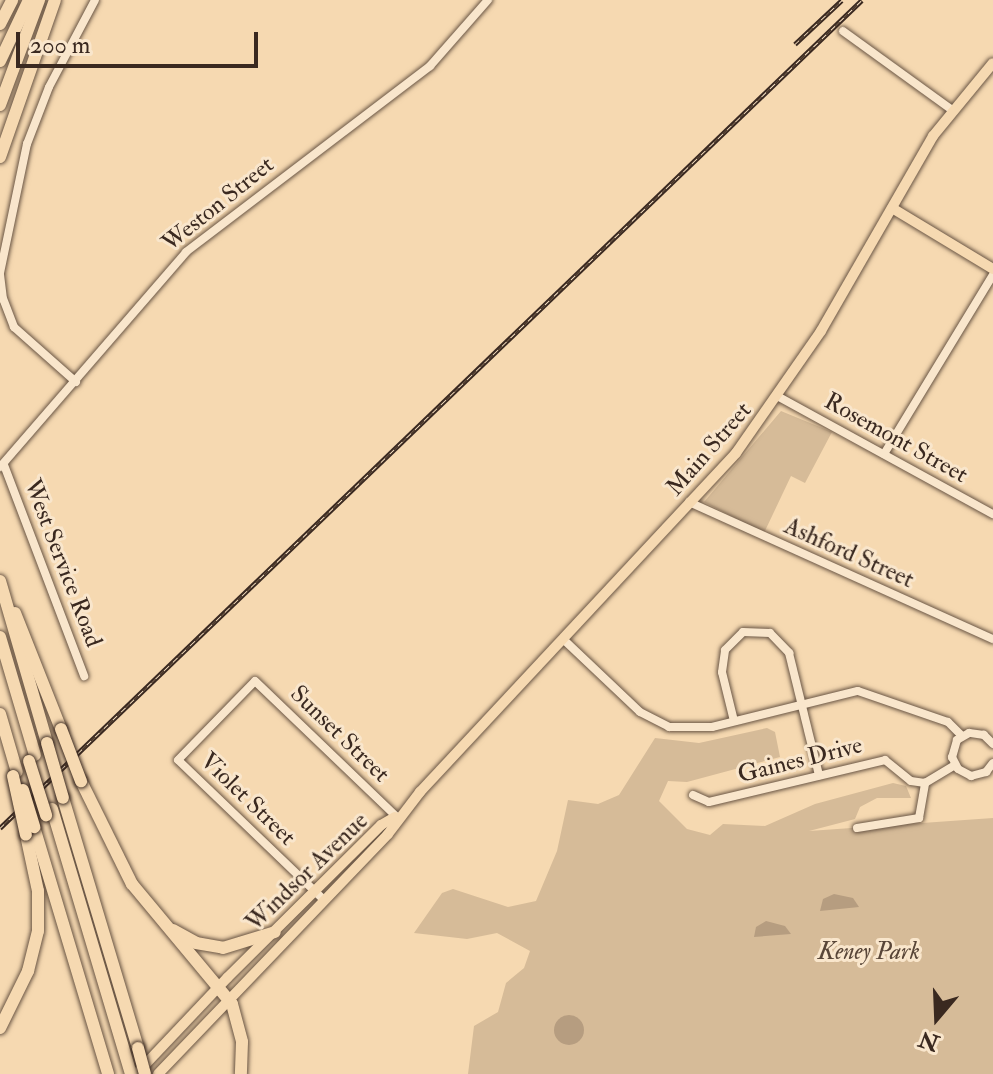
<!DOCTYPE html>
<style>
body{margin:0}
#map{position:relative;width:993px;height:1074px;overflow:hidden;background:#f6d9b1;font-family:"IM FELL Double Pica",serif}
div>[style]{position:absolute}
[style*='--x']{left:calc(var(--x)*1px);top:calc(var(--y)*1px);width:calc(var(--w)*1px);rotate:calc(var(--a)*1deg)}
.green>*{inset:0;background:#d6bb98}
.water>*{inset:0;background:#b69d80}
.round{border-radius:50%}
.roads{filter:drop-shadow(0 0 2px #695544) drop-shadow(0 0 2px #695544)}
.minor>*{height:8px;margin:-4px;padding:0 4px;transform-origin:4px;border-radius:4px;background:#f9e6cc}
.major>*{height:10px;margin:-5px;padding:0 5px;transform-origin:5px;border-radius:5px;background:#f6d9b1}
.highway>*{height:12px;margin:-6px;padding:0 6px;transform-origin:6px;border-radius:6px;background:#f6d9b1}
.rail>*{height:5px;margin-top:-2.5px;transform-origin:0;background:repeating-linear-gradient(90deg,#f9e6cc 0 6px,#3a2920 0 12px);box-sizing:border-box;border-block:2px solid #3a2920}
.bridges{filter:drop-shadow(0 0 2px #3a2920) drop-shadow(0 0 2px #3a2920)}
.highway-bridge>*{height:12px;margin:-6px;padding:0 6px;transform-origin:6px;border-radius:6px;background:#f6d9b1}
span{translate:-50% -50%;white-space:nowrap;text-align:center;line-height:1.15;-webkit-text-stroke:6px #f9e6cc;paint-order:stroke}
.street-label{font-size:24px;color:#3a2920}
.park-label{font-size:24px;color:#594638;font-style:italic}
.north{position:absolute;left:897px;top:978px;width:80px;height:80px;-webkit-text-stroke:6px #f9e6cc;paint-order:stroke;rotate:199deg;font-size:22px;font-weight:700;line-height:32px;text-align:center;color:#3a2920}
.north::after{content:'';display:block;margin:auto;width:28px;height:36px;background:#3a2920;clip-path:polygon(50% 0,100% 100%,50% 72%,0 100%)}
.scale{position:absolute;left:16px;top:32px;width:242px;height:36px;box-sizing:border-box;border:4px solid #3a2920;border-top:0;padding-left:10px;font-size:24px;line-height:28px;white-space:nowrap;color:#3a2920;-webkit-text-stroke:6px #f9e6cc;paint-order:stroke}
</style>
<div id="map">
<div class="green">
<div style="clip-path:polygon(781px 411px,832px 432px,805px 483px,791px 476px,764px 533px,704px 502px)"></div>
<div style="clip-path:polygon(767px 728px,775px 732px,780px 757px,687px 782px,668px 781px,659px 801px,687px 829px,710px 835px,723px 824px,765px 826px,815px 804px,893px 783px,906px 786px,911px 798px,877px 798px,860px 807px,855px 819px,809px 831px,993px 818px,993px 1074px,468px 1074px,474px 1026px,498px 1012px,506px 983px,524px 968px,530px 951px,497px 933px,467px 939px,414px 933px,442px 893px,453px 889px,508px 907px,536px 901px,557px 851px,568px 800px,598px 804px,619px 795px,655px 738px,699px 743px)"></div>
</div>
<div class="water">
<div style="clip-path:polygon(834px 894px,853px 898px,859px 907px,820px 911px,823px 899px)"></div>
<div style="clip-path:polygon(766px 921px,785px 926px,791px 934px,754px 937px,756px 927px)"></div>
<div class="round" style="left:554px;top:1015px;width:30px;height:30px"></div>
</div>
<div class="roads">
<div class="minor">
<div style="--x:843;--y:31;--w:135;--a:35.9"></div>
<div style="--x:76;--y:382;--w:83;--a:-138.4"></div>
<div style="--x:14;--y:327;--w:30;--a:-111"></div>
<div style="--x:3;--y:299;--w:26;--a:-97"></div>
<div style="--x:0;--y:273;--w:132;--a:-78.2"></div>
<div style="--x:27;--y:144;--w:61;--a:-68.9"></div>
<div style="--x:49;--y:87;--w:98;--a:-62.1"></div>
<div style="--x:779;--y:397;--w:244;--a:28.7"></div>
<div style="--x:884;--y:454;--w:210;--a:-58.7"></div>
<div style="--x:4;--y:465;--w:226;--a:69.2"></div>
<div style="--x:0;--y:467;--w:284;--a:-49.1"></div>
<div style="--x:186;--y:252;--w:307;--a:-37.3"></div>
<div style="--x:430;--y:66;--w:88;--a:-48.7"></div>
<div style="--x:689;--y:502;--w:333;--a:24.3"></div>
<div style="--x:563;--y:639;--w:106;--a:43.5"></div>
<div style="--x:640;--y:712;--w:33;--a:27"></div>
<div style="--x:669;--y:727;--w:43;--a:0"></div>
<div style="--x:712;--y:727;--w:150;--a:-13.9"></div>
<div style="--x:858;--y:691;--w:95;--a:19"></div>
<div style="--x:948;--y:722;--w:20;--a:45"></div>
<div style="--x:734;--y:721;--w:50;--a:-103.8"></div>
<div style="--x:722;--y:672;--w:22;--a:-82"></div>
<div style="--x:725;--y:650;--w:25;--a:-45"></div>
<div style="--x:743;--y:632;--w:27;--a:2"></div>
<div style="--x:770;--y:633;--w:28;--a:46"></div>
<div style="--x:789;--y:653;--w:126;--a:76.2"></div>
<div style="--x:993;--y:744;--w:13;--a:-135"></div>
<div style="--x:984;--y:735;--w:15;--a:-172"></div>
<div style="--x:969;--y:733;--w:14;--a:150"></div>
<div style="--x:957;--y:740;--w:18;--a:106"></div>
<div style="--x:952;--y:757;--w:13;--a:63"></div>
<div style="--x:958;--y:769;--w:15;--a:28"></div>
<div style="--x:971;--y:776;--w:16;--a:-15"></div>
<div style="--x:986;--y:772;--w:11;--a:-52"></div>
<div style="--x:693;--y:795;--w:17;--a:24"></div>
<div style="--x:709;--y:802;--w:181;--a:-13.4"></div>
<div style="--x:885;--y:760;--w:33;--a:39"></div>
<div style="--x:911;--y:781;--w:14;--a:8"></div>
<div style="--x:925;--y:783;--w:35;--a:-31"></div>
<div style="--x:857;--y:828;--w:63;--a:-9.2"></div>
<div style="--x:919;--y:818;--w:36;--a:-80"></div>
<div style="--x:324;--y:900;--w:202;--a:-136.2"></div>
<div style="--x:178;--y:760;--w:110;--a:-45.7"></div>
<div style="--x:255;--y:681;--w:197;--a:43.8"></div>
</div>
<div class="major">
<div style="--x:892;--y:208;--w:118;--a:31.1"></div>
<div style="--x:140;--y:1070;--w:127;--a:-46.6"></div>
<div style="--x:227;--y:978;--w:217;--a:-44.8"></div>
<div style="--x:381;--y:825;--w:16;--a:-30"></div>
<div style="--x:158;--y:1074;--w:332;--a:-46.2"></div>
<div style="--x:388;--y:834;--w:53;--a:-52.7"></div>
<div style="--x:420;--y:792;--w:463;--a:-47"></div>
<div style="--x:736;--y:453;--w:149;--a:-55.1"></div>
<div style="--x:821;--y:331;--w:225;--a:-60.1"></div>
<div style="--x:933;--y:136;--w:94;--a:-50.6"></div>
</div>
<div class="highway">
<div style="--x:0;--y:24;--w:27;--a:-63"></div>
<div style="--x:0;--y:61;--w:68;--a:-64.6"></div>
<div style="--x:0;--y:105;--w:112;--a:-69.6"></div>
<div style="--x:0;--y:157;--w:166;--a:-70.7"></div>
<div style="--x:0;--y:581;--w:169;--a:73.8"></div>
<div style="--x:15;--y:613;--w:125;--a:68.4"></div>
<div style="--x:0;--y:637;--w:123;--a:73.5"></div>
<div style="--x:0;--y:714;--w:60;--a:73.7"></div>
<div style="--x:81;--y:781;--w:115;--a:63.7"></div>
<div style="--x:132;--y:884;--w:156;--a:50.2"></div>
<div style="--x:232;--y:1004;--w:39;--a:75"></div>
<div style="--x:242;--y:1042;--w:32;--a:92"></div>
<div style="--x:63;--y:798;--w:261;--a:73.3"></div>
<div style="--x:52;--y:809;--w:277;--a:73.4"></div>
<div style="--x:34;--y:827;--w:258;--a:73.3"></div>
<div style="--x:173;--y:930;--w:26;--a:29"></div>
<div style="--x:196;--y:943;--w:27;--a:10"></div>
<div style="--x:223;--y:948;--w:54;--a:-17.1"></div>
<div style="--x:0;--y:1028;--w:64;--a:-63.8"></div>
<div style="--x:28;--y:971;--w:41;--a:-76"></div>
<div style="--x:38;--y:931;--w:40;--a:-90"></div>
<div style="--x:38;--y:891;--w:57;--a:-102.1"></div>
</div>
</div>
<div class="rail">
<div style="--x:795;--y:44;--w:64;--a:-43.1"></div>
<div style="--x:0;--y:828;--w:1195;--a:-43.85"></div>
</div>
<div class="bridges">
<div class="highway-bridge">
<div style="--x:61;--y:729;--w:56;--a:69"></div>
<div style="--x:47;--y:743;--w:57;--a:73.8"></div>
<div style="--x:29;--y:761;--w:57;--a:72.5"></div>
<div style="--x:13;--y:776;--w:60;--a:77.6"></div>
<div style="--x:23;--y:790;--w:39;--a:73"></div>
<div style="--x:138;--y:1048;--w:27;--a:75"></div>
</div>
</div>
<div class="street-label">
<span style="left:218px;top:204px;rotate:-39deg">Weston Street</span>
<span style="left:896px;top:438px;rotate:29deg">Rosemont Street</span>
<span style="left:709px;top:449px;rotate:-49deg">Main Street</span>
<span style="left:849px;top:553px;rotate:24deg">Ashford Street</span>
<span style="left:63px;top:563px;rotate:69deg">West Service Road</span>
<span style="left:340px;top:734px;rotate:44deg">Sunset Street</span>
<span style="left:800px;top:760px;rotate:-14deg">Gaines Drive</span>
<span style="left:248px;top:799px;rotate:44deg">Violet Street</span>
<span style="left:307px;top:872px;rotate:-44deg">Windsor Avenue</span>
</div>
<div class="park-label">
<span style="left:869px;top:952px">Keney Park</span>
</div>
<div class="north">N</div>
<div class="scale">200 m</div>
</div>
